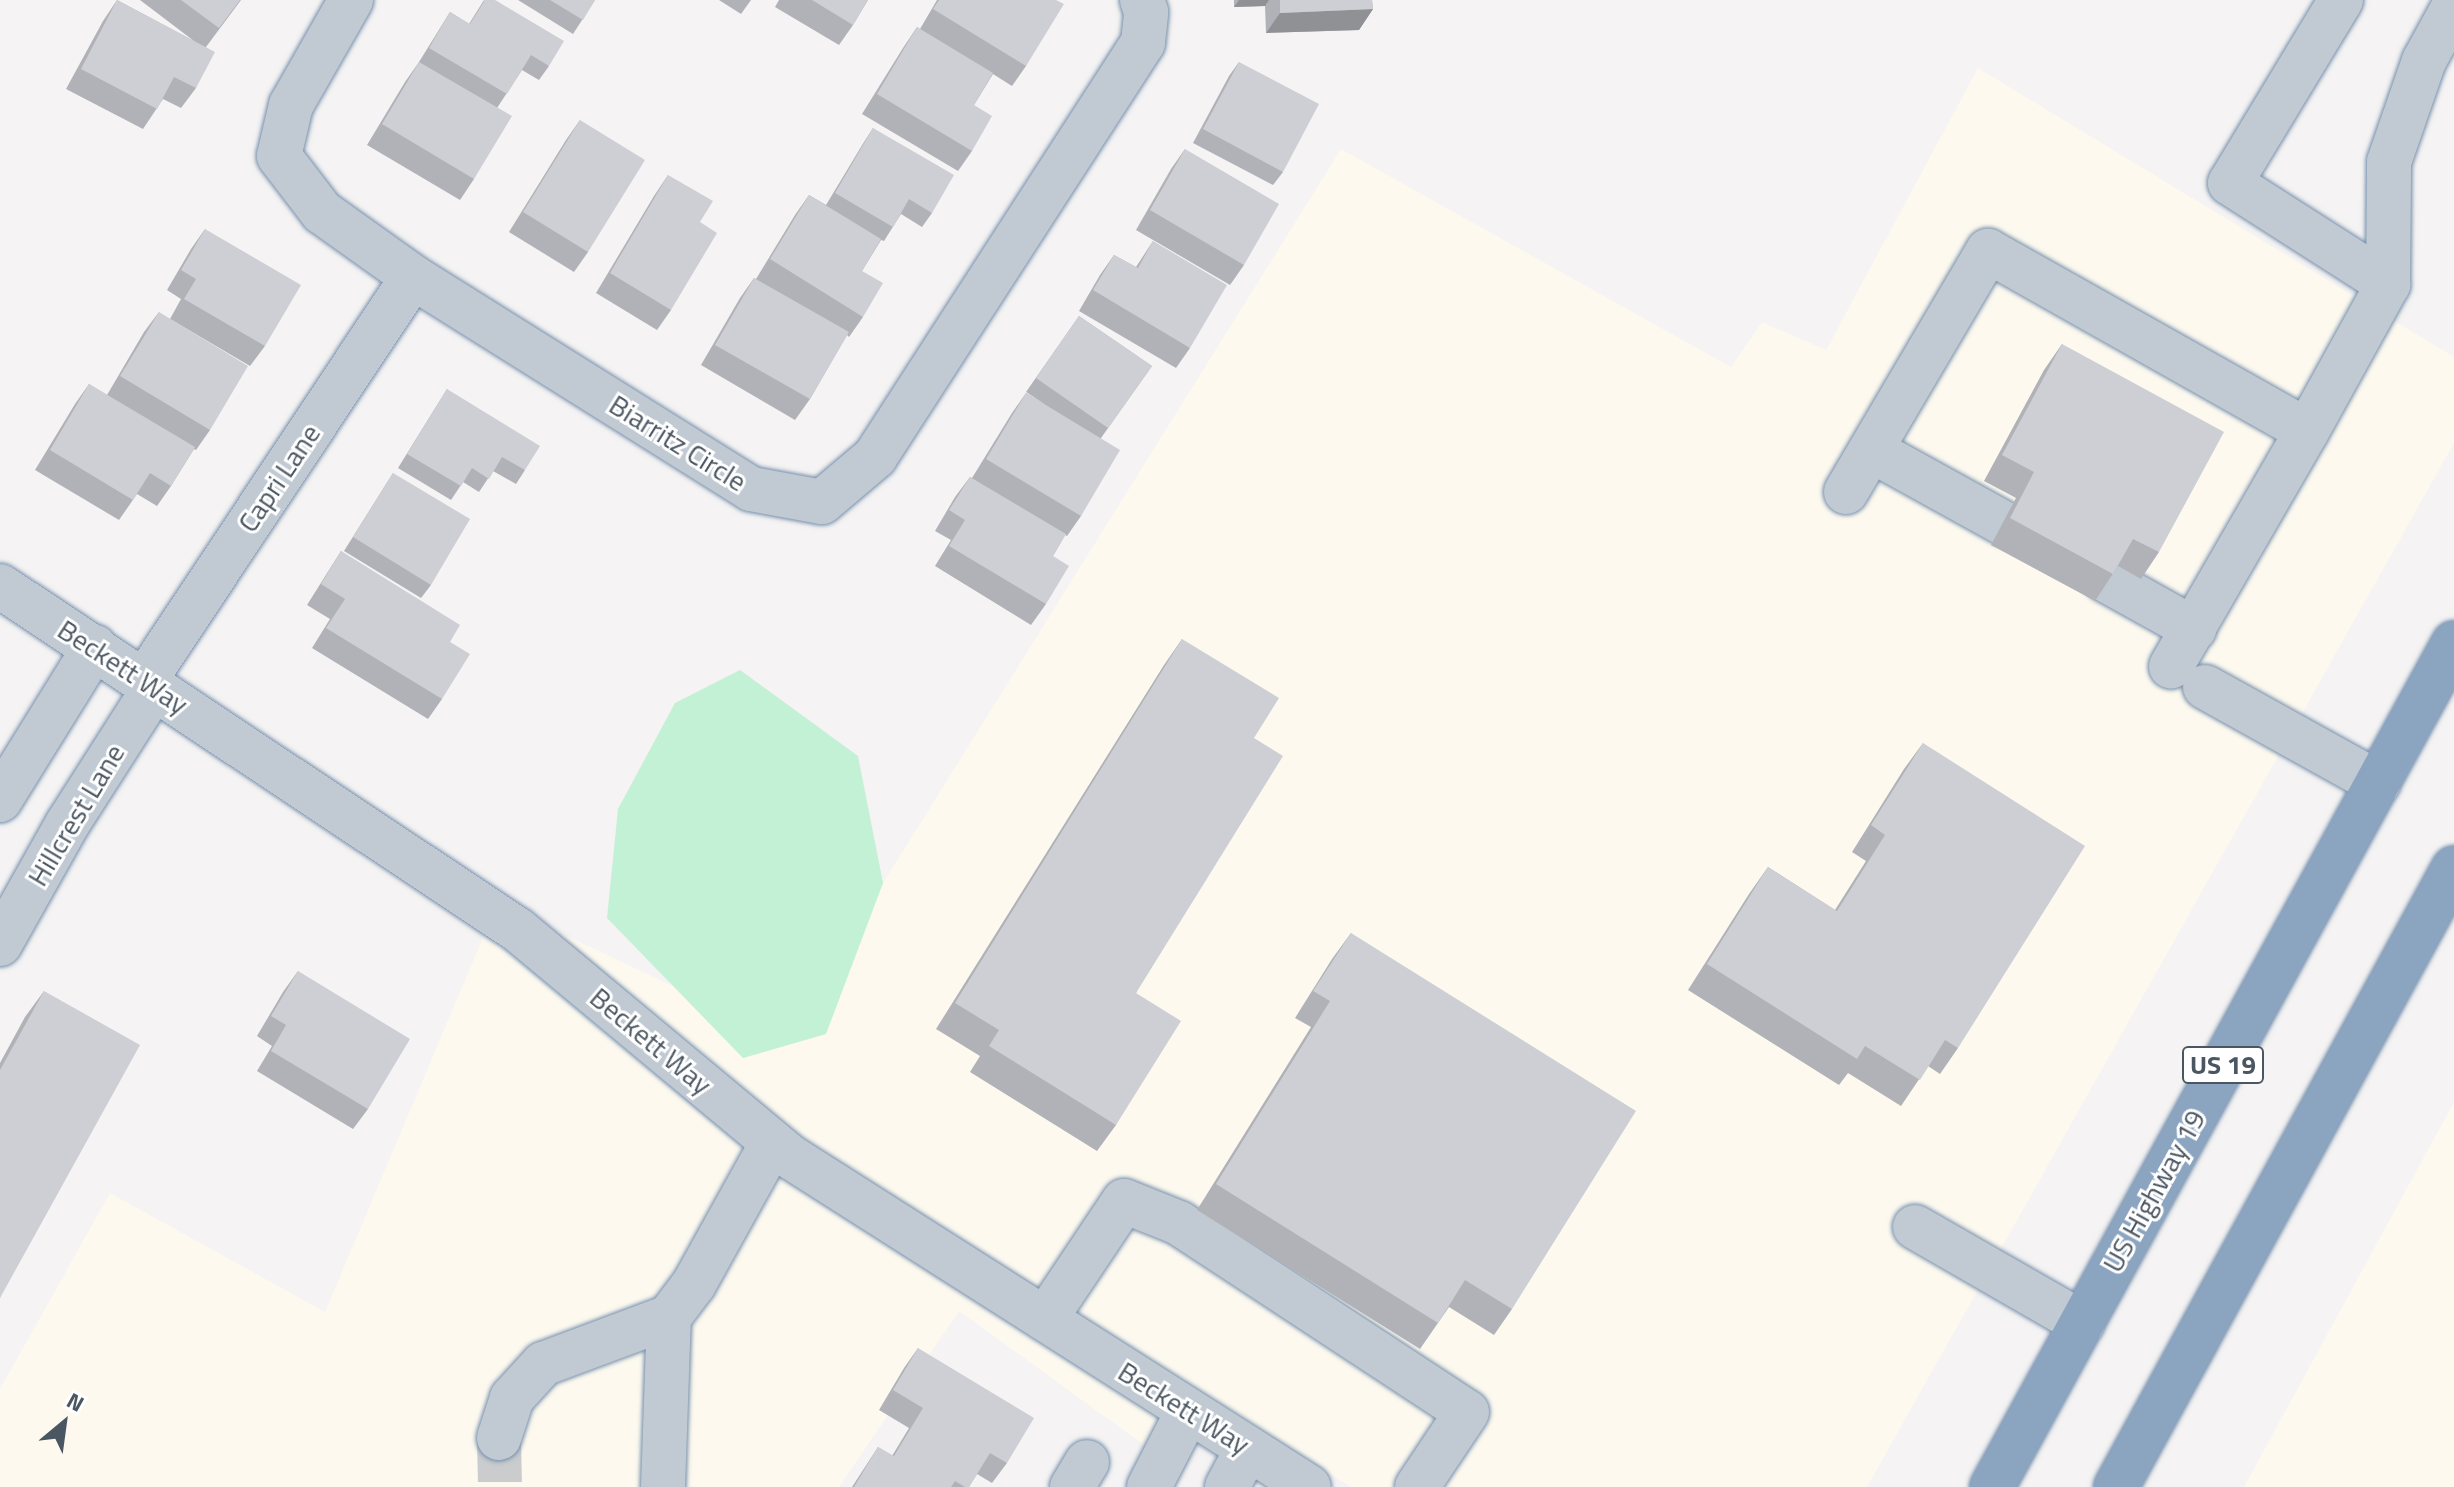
<!DOCTYPE html>
<style>
body{margin:0}
#map{position:relative;width:2454px;height:1487px;overflow:hidden;background:#f5f3f3;font-family:"Titillium Web",sans-serif}
div>[style]{position:absolute}
[style*='--x']{left:calc(var(--x)*1px);top:calc(var(--y)*1px);width:calc(var(--w)*1px);rotate:calc(var(--a)*1deg)}
.commercial>*{inset:0;background:#fdf9ef}
.green>*{inset:0;background:#c3f1d5}
.minor-tunnel>*{height:44px;margin-top:-22px;transform-origin:0;background:repeating-linear-gradient(90deg,#caccce 0 44px,transparent 0 66px)}
.roads{filter:drop-shadow(0 0 2px #7690ad) drop-shadow(0 0 2px #7690ad)}
.minor>*{height:44px;margin:-22px;padding:0 22px;transform-origin:22px;border-radius:22px;background:#c1cad2}
.highway>*{height:44px;margin:-22px;padding:0 22px;transform-origin:22px;border-radius:22px;background:#8ba5c1}
.wall>*{inset:0;background:#b0b2b7}
.shaded-wall>*{inset:0;background:#909195}
.building>*{inset:0;background:#cdcfd5}
span{translate:-50% -50%;white-space:nowrap;text-align:center;line-height:1.15;-webkit-text-stroke:6px #fff;paint-order:stroke}
.shield-label span{padding:2px 6px;background:#fff;border:2px solid;border-radius:6px;-webkit-text-stroke-width:0}
.shield-label{font-size:26px;color:#4a5661;font-weight:700}
.street-label{font-size:28px;color:#4a5661}
.north{position:absolute;left:24px;top:1383px;width:80px;height:80px;-webkit-text-stroke:6px #fff;paint-order:stroke;rotate:29deg;font-size:22px;font-weight:700;line-height:32px;text-align:center;color:#4a5661}
.north::after{content:'';display:block;margin:auto;width:28px;height:36px;background:#4a5661;clip-path:polygon(50% 0,100% 100%,50% 72%,0 100%)}
</style>
<div id="map">
<div class="commercial">
<div style="clip-path:polygon(1978px 68px,2454px 357px,2454px 443px,1867px 1487px,1351px 1487px,802px 1137px,556px 931px,675px 987px,743px 1058px,826px 1034px,883px 883px,1341px 149px,1731px 367px,1762px 322px,1826px 350px)"></div>
<div style="clip-path:polygon(484px 935px,776px 1176px,1161px 1420px,1147px 1447px,959px 1311px,839px 1487px,0 1487px,0 1389px,110px 1193px,325px 1312px)"></div>
<div style="clip-path:polygon(2454px 1102px,2454px 1487px,2244px 1487px)"></div>
</div>
<div class="green">
<div style="clip-path:polygon(740px 670px,858px 756px,883px 883px,826px 1034px,743px 1058px,607px 918px,618px 809px,675px 703px)"></div>
</div>
<div class="minor-tunnel">
<div style="--x:499;--y:1438;--w:49;--a:88.8"></div>
</div>
<div class="roads">
<div class="minor">
<div style="--x:351;--y:0;--w:121;--a:119.7"></div>
<div style="--x:291;--y:105;--w:52;--a:103.2"></div>
<div style="--x:279;--y:156;--w:71;--a:52.5"></div>
<div style="--x:322;--y:212;--w:112;--a:35.5"></div>
<div style="--x:413;--y:277;--w:399;--a:32.1"></div>
<div style="--x:751;--y:489;--w:72;--a:10.4"></div>
<div style="--x:822;--y:502;--w:70;--a:-40.3"></div>
<div style="--x:875;--y:457;--w:493;--a:-57.1"></div>
<div style="--x:1143;--y:43;--w:31;--a:-84"></div>
<div style="--x:1146;--y:12;--w:13;--a:-108"></div>
<div style="--x:2341;--y:0;--w:214;--a:121.2"></div>
<div style="--x:2230;--y:183;--w:188;--a:32.6"></div>
<div style="--x:2307;--y:431;--w:168;--a:-61.1"></div>
<div style="--x:2388;--y:284;--w:122;--a:-89.5"></div>
<div style="--x:2389;--y:162;--w:107;--a:-70.9"></div>
<div style="--x:2424;--y:61;--w:63;--a:-61.4"></div>
<div style="--x:1871;--y:450;--w:151;--a:28.9"></div>
<div style="--x:1846;--y:492;--w:280;--a:-59.5"></div>
<div style="--x:1988;--y:251;--w:366;--a:29.4"></div>
<div style="--x:2307;--y:431;--w:272;--a:120"></div>
<div style="--x:2106;--y:580;--w:101;--a:29.1"></div>
<div style="--x:0;--y:586;--w:622;--a:33.59"></div>
<div style="--x:518;--y:930;--w:353;--a:39.8"></div>
<div style="--x:789;--y:1156;--w:616;--a:32.48"></div>
<div style="--x:145;--y:680;--w:484;--a:-56.4"></div>
<div style="--x:2205;--y:687;--w:198;--a:29"></div>
<div style="--x:0;--y:800;--w:180;--a:-58.2"></div>
<div style="--x:0;--y:944;--w:139;--a:-60.7"></div>
<div style="--x:68;--y:823;--w:161;--a:-57.4"></div>
<div style="--x:1915;--y:1227;--w:193;--a:29.9"></div>
<div style="--x:1045;--y:1319;--w:142;--a:-56.2"></div>
<div style="--x:1124;--y:1201;--w:59;--a:21.8"></div>
<div style="--x:1179;--y:1223;--w:344;--a:33.3"></div>
<div style="--x:1467;--y:1412;--w:90;--a:123.7"></div>
<div style="--x:499;--y:1438;--w:42;--a:-72"></div>
<div style="--x:512;--y:1398;--w:46;--a:-47.6"></div>
<div style="--x:543;--y:1364;--w:134;--a:-20.5"></div>
<div style="--x:663;--y:1487;--w:170;--a:-88"></div>
<div style="--x:669;--y:1317;--w:41;--a:-52.9"></div>
<div style="--x:694;--y:1284;--w:161;--a:-61"></div>
<div style="--x:1072;--y:1487;--w:29;--a:-59"></div>
<div style="--x:1149;--y:1487;--w:85;--a:-62.8"></div>
<div style="--x:1227;--y:1487;--w:44;--a:-61.7"></div>
</div>
<div class="highway">
<div style="--x:1992;--y:1487;--w:962;--a:-61.3"></div>
<div style="--x:2116;--y:1487;--w:705;--a:-61.36"></div>
</div>
</div>
<div class="wall">
<div style="clip-path:polygon(117px 0,194px 41px,140px 0,241px 0,206px 47px,196px 88px,181px 108px,163px 99px,143px 129px,66px 89px,103px 21px)"></div>
<div style="clip-path:polygon(484px 0,549px 66px,539px 80px,522px 70px,497px 108px,474px 179px,460px 200px,367px 145px,405px 82px,419px 62px,450px 12px,469px 24px)"></div>
<div style="clip-path:polygon(518px 0,595px 0,573px 34px)"></div>
<div style="clip-path:polygon(719px 0,751px 0,741px 14px)"></div>
<div style="clip-path:polygon(779px 0,868px 0,853px 25px,839px 45px,775px 7px)"></div>
<div style="clip-path:polygon(937px 0,1056px 0,1026px 66px,1012px 86px,993px 74px,974px 105px,972px 151px,958px 171px,862px 114px,903px 48px,917px 27px,920px 29px)"></div>
<div style="clip-path:polygon(1234px 0,1372px 0,1373px 9px,1359px 30px,1266px 33px,1265px 6px,1234px 7px)"></div>
<div style="clip-path:polygon(1239px 62px,1283px 172px,1273px 185px,1193px 143px,1229px 76px)"></div>
<div style="clip-path:polygon(580px 120px,588px 252px,574px 272px,509px 232px,566px 140px)"></div>
<div style="clip-path:polygon(873px 128px,932px 213px,922px 227px,901px 214px,884px 241px,881px 240px,862px 271px,863px 317px,849px 337px,847px 335px,810px 399px,795px 420px,701px 365px,740px 298px,754px 278px,756px 279px,795px 215px,809px 195px,826px 205px,864px 142px)"></div>
<div style="clip-path:polygon(1185px 149px,1244px 265px,1230px 285px,1136px 230px,1171px 169px)"></div>
<div style="clip-path:polygon(668px 175px,671px 310px,657px 330px,596px 293px,654px 196px)"></div>
<div style="clip-path:polygon(205px 229px,265px 346px,250px 366px,170px 319px,181px 299px,167px 290px,191px 249px)"></div>
<div style="clip-path:polygon(1153px 241px,1190px 348px,1176px 368px,1079px 311px,1100px 275px,1114px 255px,1136px 267px)"></div>
<div style="clip-path:polygon(159px 312px,210px 430px,196px 450px,194px 449px,171px 486px,157px 506px,137px 494px,119px 520px,35px 470px,75px 404px,89px 384px,107px 395px,144px 332px)"></div>
<div style="clip-path:polygon(1079px 316px,1152px 366px,1101px 438px,1081px 516px,1067px 536px,1065px 535px,1053px 556px,1046px 604px,1031px 625px,935px 566px,951px 540px,935px 531px,955px 497px,970px 477px,972px 478px,1012px 413px,1026px 393px,1046px 405px,1026px 392px)"></div>
<div style="clip-path:polygon(2062px 344px,2159px 552px,2141px 579px,2118px 566px,2095px 601px,1991px 545px,2016px 498px,1984px 481px,2044px 370px)"></div>
<div style="clip-path:polygon(447px 389px,525px 470px,516px 484px,493px 471px,479px 492px,463px 482px,451px 500px,398px 468px)"></div>
<div style="clip-path:polygon(393px 473px,431px 585px,421px 598px,344px 551px)"></div>
<div style="clip-path:polygon(341px 551px,450px 642px,442px 699px,428px 719px,312px 648px,330px 619px,307px 605px)"></div>
<div style="clip-path:polygon(1182px 639px,1254px 738px,1136px 993px,1116px 1125px,1097px 1151px,970px 1072px,980px 1056px,936px 1029px,1164px 665px)"></div>
<div style="clip-path:polygon(1923px 743px,1958px 1048px,1940px 1074px,1928px 1066px,1901px 1106px,1848px 1073px,1839px 1085px,1688px 990px,1749px 894px,1768px 867px,1835px 910px,1866px 861px,1852px 852px,1904px 769px)"></div>
<div style="clip-path:polygon(1351px 933px,1512px 1309px,1494px 1335px,1449px 1307px,1420px 1349px,1197px 1210px,1311px 1027px,1295px 1018px,1332px 959px)"></div>
<div style="clip-path:polygon(298px 971px,368px 1109px,353px 1129px,257px 1071px,272px 1046px,257px 1036px,283px 992px)"></div>
<div style="clip-path:polygon(44px 991px,0 1298px,0 1063px,25px 1017px)"></div>
<div style="clip-path:polygon(918px 1348px,1007px 1463px,992px 1483px,977px 1474px,969px 1487px,852px 1487px,878px 1447px,892px 1456px,909px 1428px,879px 1410px,904px 1368px)"></div>
</div>
<div class="shaded-wall">
<div style="clip-path:polygon(1239px 0,1269px 0,1265px 6px,1234px 7px)"></div>
<div style="clip-path:polygon(1373px 9px,1359px 30px,1266px 33px,1280px 13px)"></div>
</div>
<div class="building">
<div style="clip-path:polygon(117px 0,215px 52px,196px 88px,174px 77px,157px 109px,81px 69px)"></div>
<div style="clip-path:polygon(181px 0,240px 0,219px 28px)"></div>
<div style="clip-path:polygon(485px 0,495px 0,564px 41px,549px 66px,531px 55px,507px 94px,429px 48px,450px 12px,470px 24px)"></div>
<div style="clip-path:polygon(550px 0,595px 0,583px 20px)"></div>
<div style="clip-path:polygon(812px 0,868px 0,853px 25px)"></div>
<div style="clip-path:polygon(939px 0,1056px 0,1064px 4px,1026px 66px,933px 9px)"></div>
<div style="clip-path:polygon(1280px 0,1372px 0,1373px 9px,1280px 13px)"></div>
<div style="clip-path:polygon(917px 27px,993px 73px,974px 105px,992px 116px,972px 151px,877px 94px)"></div>
<div style="clip-path:polygon(419px 62px,512px 116px,474px 179px,382px 124px)"></div>
<div style="clip-path:polygon(1239px 62px,1319px 104px,1283px 172px,1203px 129px)"></div>
<div style="clip-path:polygon(580px 120px,645px 160px,588px 252px,523px 212px)"></div>
<div style="clip-path:polygon(873px 128px,954px 175px,932px 213px,909px 199px,893px 227px,835px 193px)"></div>
<div style="clip-path:polygon(1185px 149px,1279px 204px,1244px 265px,1150px 210px)"></div>
<div style="clip-path:polygon(668px 175px,713px 201px,700px 222px,717px 233px,671px 310px,610px 273px)"></div>
<div style="clip-path:polygon(809px 195px,881px 239px,862px 271px,883px 283px,863px 317px,770px 259px)"></div>
<div style="clip-path:polygon(205px 229px,301px 285px,265px 346px,184px 299px,196px 279px,181px 270px)"></div>
<div style="clip-path:polygon(1153px 241px,1227px 285px,1190px 348px,1093px 290px,1114px 255px,1138px 268px)"></div>
<div style="clip-path:polygon(754px 278px,849px 332px,810px 399px,715px 345px)"></div>
<div style="clip-path:polygon(159px 312px,248px 366px,210px 430px,120px 376px)"></div>
<div style="clip-path:polygon(1079px 316px,1152px 366px,1108px 428px,1036px 378px)"></div>
<div style="clip-path:polygon(2062px 344px,2224px 432px,2159px 552px,2133px 539px,2113px 574px,2010px 518px,2034px 472px,2002px 455px)"></div>
<div style="clip-path:polygon(89px 384px,195px 447px,171px 486px,150px 473px,133px 500px,50px 450px)"></div>
<div style="clip-path:polygon(447px 389px,540px 446px,525px 470px,502px 457px,489px 479px,472px 468px,461px 486px,407px 454px)"></div>
<div style="clip-path:polygon(1026px 393px,1120px 450px,1081px 516px,986px 459px)"></div>
<div style="clip-path:polygon(393px 473px,470px 519px,431px 585px,353px 537px)"></div>
<div style="clip-path:polygon(970px 477px,1066px 534px,1053px 556px,1069px 566px,1046px 604px,949px 546px,965px 520px,949px 510px)"></div>
<div style="clip-path:polygon(341px 551px,460px 625px,450px 642px,470px 654px,442px 699px,326px 628px,345px 599px,321px 584px)"></div>
<div style="clip-path:polygon(1182px 639px,1279px 698px,1254px 738px,1283px 756px,1136px 993px,1181px 1021px,1116px 1125px,989px 1046px,999px 1030px,955px 1003px)"></div>
<div style="clip-path:polygon(1923px 743px,2085px 846px,1958px 1048px,1945px 1040px,1920px 1080px,1865px 1046px,1857px 1059px,1707px 964px,1768px 867px,1837px 911px,1885px 835px,1871px 825px)"></div>
<div style="clip-path:polygon(1351px 933px,1636px 1111px,1512px 1309px,1465px 1280px,1438px 1323px,1216px 1184px,1330px 1001px,1313px 991px)"></div>
<div style="clip-path:polygon(298px 971px,410px 1039px,368px 1109px,271px 1051px,286px 1025px,271px 1016px)"></div>
<div style="clip-path:polygon(44px 991px,140px 1045px,0 1298px,0 1070px)"></div>
<div style="clip-path:polygon(918px 1348px,1034px 1418px,1007px 1463px,990px 1453px,969px 1487px,965px 1487px,955px 1481px,951px 1487px,854px 1487px,878px 1447px,894px 1456px,923px 1408px,893px 1390px)"></div>
</div>
<div class="shield-label">
<span style="left:2223px;top:1065px">US 19</span>
</div>
<div class="street-label">
<span style="left:678px;top:443px;rotate:32deg">Biarritz Circle</span>
<span style="left:279px;top:478px;rotate:-56deg">Capri Lane</span>
<span style="left:123px;top:667px;rotate:33deg">Beckett Way</span>
<span style="left:76px;top:815px;rotate:-59deg">Hillcrest Lane</span>
<span style="left:651px;top:1041px;rotate:40deg">Beckett Way</span>
<span style="left:2154px;top:1191px;rotate:-61deg">US Highway 19</span>
<span style="left:1184px;top:1408px;rotate:32deg">Beckett Way</span>
</div>
<div class="north">N</div>
</div>
